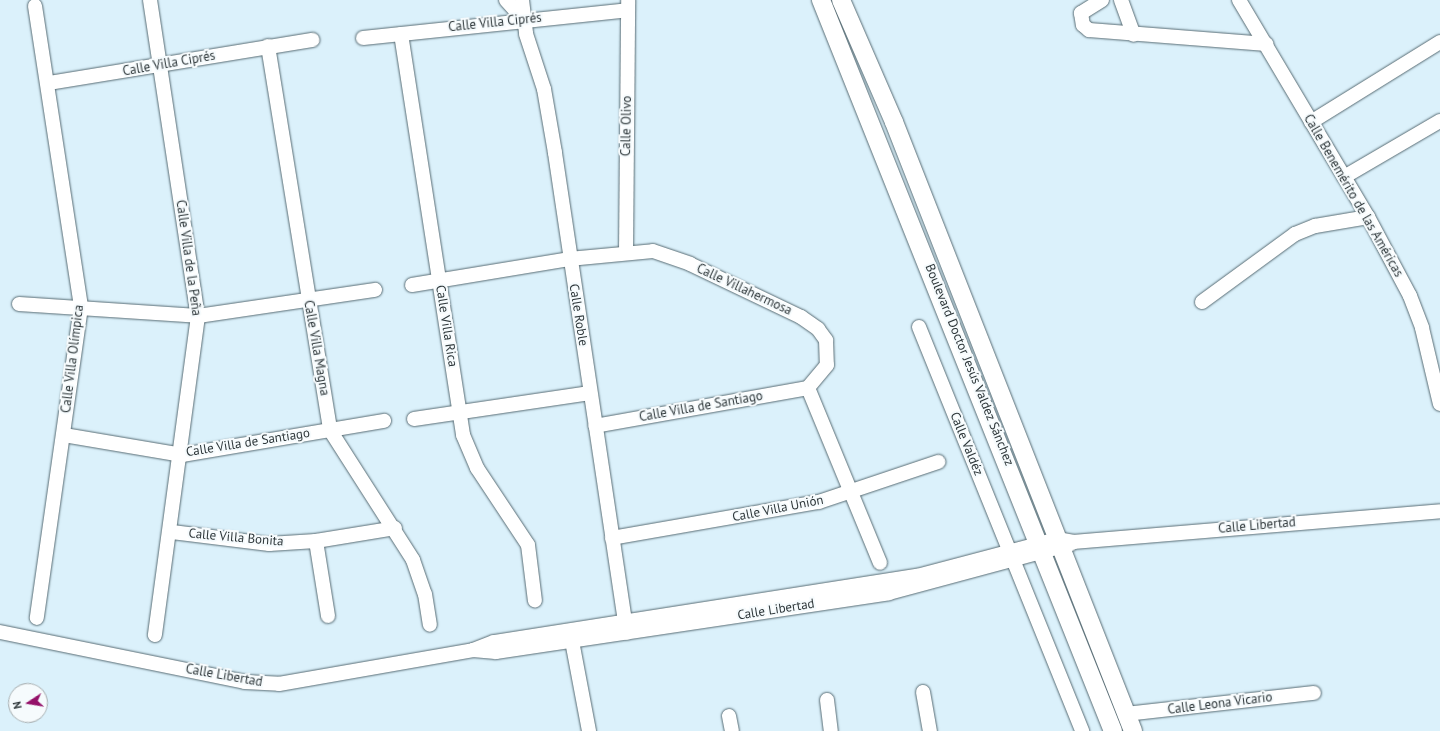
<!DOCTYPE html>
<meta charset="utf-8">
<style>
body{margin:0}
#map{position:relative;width:1440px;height:731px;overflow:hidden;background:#dbf1fb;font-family:"PT Sans",sans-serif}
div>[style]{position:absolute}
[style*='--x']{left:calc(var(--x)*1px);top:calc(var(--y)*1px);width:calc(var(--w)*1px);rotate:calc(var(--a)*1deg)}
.roads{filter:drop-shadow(0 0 1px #586c74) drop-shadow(0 0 1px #586c74)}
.minor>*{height:14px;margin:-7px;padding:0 7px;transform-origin:7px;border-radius:7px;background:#fff}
.major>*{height:18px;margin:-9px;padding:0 9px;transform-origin:9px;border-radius:9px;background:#fff}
span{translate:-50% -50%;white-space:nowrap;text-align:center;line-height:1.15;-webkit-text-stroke:4px #f6fbfd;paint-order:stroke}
.street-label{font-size:13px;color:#2e373a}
.north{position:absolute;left:8px;top:683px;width:40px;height:40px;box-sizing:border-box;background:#f6fbfd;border:1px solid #a6adaf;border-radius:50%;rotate:258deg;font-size:11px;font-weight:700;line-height:16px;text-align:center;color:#2e373a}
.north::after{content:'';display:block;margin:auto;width:14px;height:18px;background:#941169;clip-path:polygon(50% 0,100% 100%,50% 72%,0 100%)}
</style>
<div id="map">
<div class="roads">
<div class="minor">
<div style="--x:150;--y:0;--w:320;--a:81.4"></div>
<div style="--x:198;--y:316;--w:322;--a:97.7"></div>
<div style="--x:506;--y:0;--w:25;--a:48"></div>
<div style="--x:522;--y:0;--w:34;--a:83"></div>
<div style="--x:526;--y:34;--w:58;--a:71.9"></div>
<div style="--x:544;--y:89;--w:65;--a:80.2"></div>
<div style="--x:555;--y:153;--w:485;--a:81.5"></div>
<div style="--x:1102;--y:0;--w:25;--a:148"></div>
<div style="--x:1081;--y:13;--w:12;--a:81"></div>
<div style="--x:1083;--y:25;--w:8;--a:40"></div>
<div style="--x:1089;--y:30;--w:178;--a:4.5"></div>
<div style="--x:1121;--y:0;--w:37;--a:70"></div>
<div style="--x:1239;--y:0;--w:252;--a:59.3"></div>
<div style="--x:1368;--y:217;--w:89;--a:62"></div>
<div style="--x:1410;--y:296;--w:34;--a:69"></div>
<div style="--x:1422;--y:328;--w:78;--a:76.7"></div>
<div style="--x:35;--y:6;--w:304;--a:81.3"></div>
<div style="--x:81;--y:307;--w:314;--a:98.1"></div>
<div style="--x:401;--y:34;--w:406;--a:81.2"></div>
<div style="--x:463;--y:435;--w:36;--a:67"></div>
<div style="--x:477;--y:468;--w:92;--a:56.5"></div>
<div style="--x:528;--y:545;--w:56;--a:82.9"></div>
<div style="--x:363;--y:38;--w:266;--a:-6"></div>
<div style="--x:268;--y:46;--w:389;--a:80.8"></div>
<div style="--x:330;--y:430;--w:154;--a:57.4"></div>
<div style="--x:413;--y:560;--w:36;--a:71"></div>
<div style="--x:425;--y:594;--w:31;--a:81"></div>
<div style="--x:49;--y:83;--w:267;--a:-9.3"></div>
<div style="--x:1311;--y:122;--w:152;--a:-31.8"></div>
<div style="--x:1344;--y:177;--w:111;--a:-30.3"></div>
<div style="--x:626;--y:252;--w:252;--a:-89.5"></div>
<div style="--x:412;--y:285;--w:159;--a:-9.4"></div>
<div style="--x:569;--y:259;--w:84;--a:-5.4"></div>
<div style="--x:653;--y:251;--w:39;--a:19"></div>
<div style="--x:690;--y:264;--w:123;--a:25.5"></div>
<div style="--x:801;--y:317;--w:21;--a:35"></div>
<div style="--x:818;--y:329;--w:14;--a:54"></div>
<div style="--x:826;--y:340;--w:25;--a:88"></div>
<div style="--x:827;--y:365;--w:30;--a:130"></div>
<div style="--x:808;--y:388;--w:216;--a:169.9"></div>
<div style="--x:1202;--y:302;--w:115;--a:-36.2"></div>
<div style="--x:1295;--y:234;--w:22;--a:-22"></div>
<div style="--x:1315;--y:226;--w:54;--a:-9.6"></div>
<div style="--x:19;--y:304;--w:179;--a:3.8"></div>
<div style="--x:198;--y:316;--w:179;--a:-8.4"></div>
<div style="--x:919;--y:327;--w:436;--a:68"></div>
<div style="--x:808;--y:388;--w:189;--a:67.6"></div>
<div style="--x:414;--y:419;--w:178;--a:-8.4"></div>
<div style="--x:64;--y:435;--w:120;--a:9.6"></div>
<div style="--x:182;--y:455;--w:205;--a:-9.6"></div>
<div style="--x:172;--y:532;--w:98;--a:7.1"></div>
<div style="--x:269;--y:544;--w:47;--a:-3.7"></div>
<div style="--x:316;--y:541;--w:80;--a:-9.3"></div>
<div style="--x:612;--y:538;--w:210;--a:-9.9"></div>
<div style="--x:819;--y:502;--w:126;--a:-18.6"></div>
<div style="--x:316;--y:541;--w:76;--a:80.9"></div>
<div style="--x:0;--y:632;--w:250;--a:11.5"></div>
<div style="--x:245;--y:682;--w:34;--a:3"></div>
<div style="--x:279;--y:684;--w:197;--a:-9.9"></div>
<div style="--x:473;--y:650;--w:22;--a:-21"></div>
<div style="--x:494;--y:642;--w:428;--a:-8.9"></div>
<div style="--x:917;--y:576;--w:145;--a:-14.8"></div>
<div style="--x:1057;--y:539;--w:17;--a:10"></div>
<div style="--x:1074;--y:542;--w:367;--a:-4.8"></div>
<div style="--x:572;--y:641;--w:92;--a:79.3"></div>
<div style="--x:473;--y:650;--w:23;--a:5"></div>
<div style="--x:496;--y:652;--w:397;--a:-8.5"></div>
<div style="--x:889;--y:593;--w:188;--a:-15.1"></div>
<div style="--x:923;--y:692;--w:40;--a:80"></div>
<div style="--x:827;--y:700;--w:31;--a:83"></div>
<div style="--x:1126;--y:714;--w:189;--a:-6.4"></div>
<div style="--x:729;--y:716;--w:15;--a:79"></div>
</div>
<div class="major">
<div style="--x:821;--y:0;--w:787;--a:68.23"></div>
<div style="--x:841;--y:0;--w:133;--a:66.5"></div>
<div style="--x:894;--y:122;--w:654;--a:68.57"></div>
</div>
</div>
<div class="street-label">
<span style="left:495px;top:23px;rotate:-6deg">Calle Villa Ciprés</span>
<span style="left:169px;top:64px;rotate:-10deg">Calle Villa Ciprés</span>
<span style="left:627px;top:126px;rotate:-89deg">Calle Olivo</span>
<span style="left:1353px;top:196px;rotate:60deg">Calle Benemérito de las Américas</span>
<span style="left:188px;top:258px;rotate:82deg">Calle Villa de la Peña</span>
<span style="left:744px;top:290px;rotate:25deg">Calle Villahermosa</span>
<span style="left:578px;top:315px;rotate:81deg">Calle Roble</span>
<span style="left:446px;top:326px;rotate:81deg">Calle Villa Rica</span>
<span style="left:316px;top:348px;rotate:80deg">Calle Villa Magna</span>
<span style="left:73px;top:359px;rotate:-83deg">Calle Villa Olímpica</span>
<span style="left:969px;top:365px;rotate:68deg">Boulevard Doctor Jesús Valdez Sánchez</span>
<span style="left:701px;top:407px;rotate:-10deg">Calle Villa de Santiago</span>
<span style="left:248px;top:443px;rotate:-9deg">Calle Villa de Santiago</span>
<span style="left:966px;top:444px;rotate:68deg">Calle Valdéz</span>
<span style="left:778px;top:509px;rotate:-11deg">Calle Villa Unión</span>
<span style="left:1257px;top:526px;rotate:-5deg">Calle Libertad</span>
<span style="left:236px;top:538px;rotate:5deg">Calle Villa Bonita</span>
<span style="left:776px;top:610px;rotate:-9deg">Calle Libertad</span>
<span style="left:224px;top:676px;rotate:10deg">Calle Libertad</span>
<span style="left:1220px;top:704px;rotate:-7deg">Calle Leona Vicario</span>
</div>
<div class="north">N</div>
</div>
